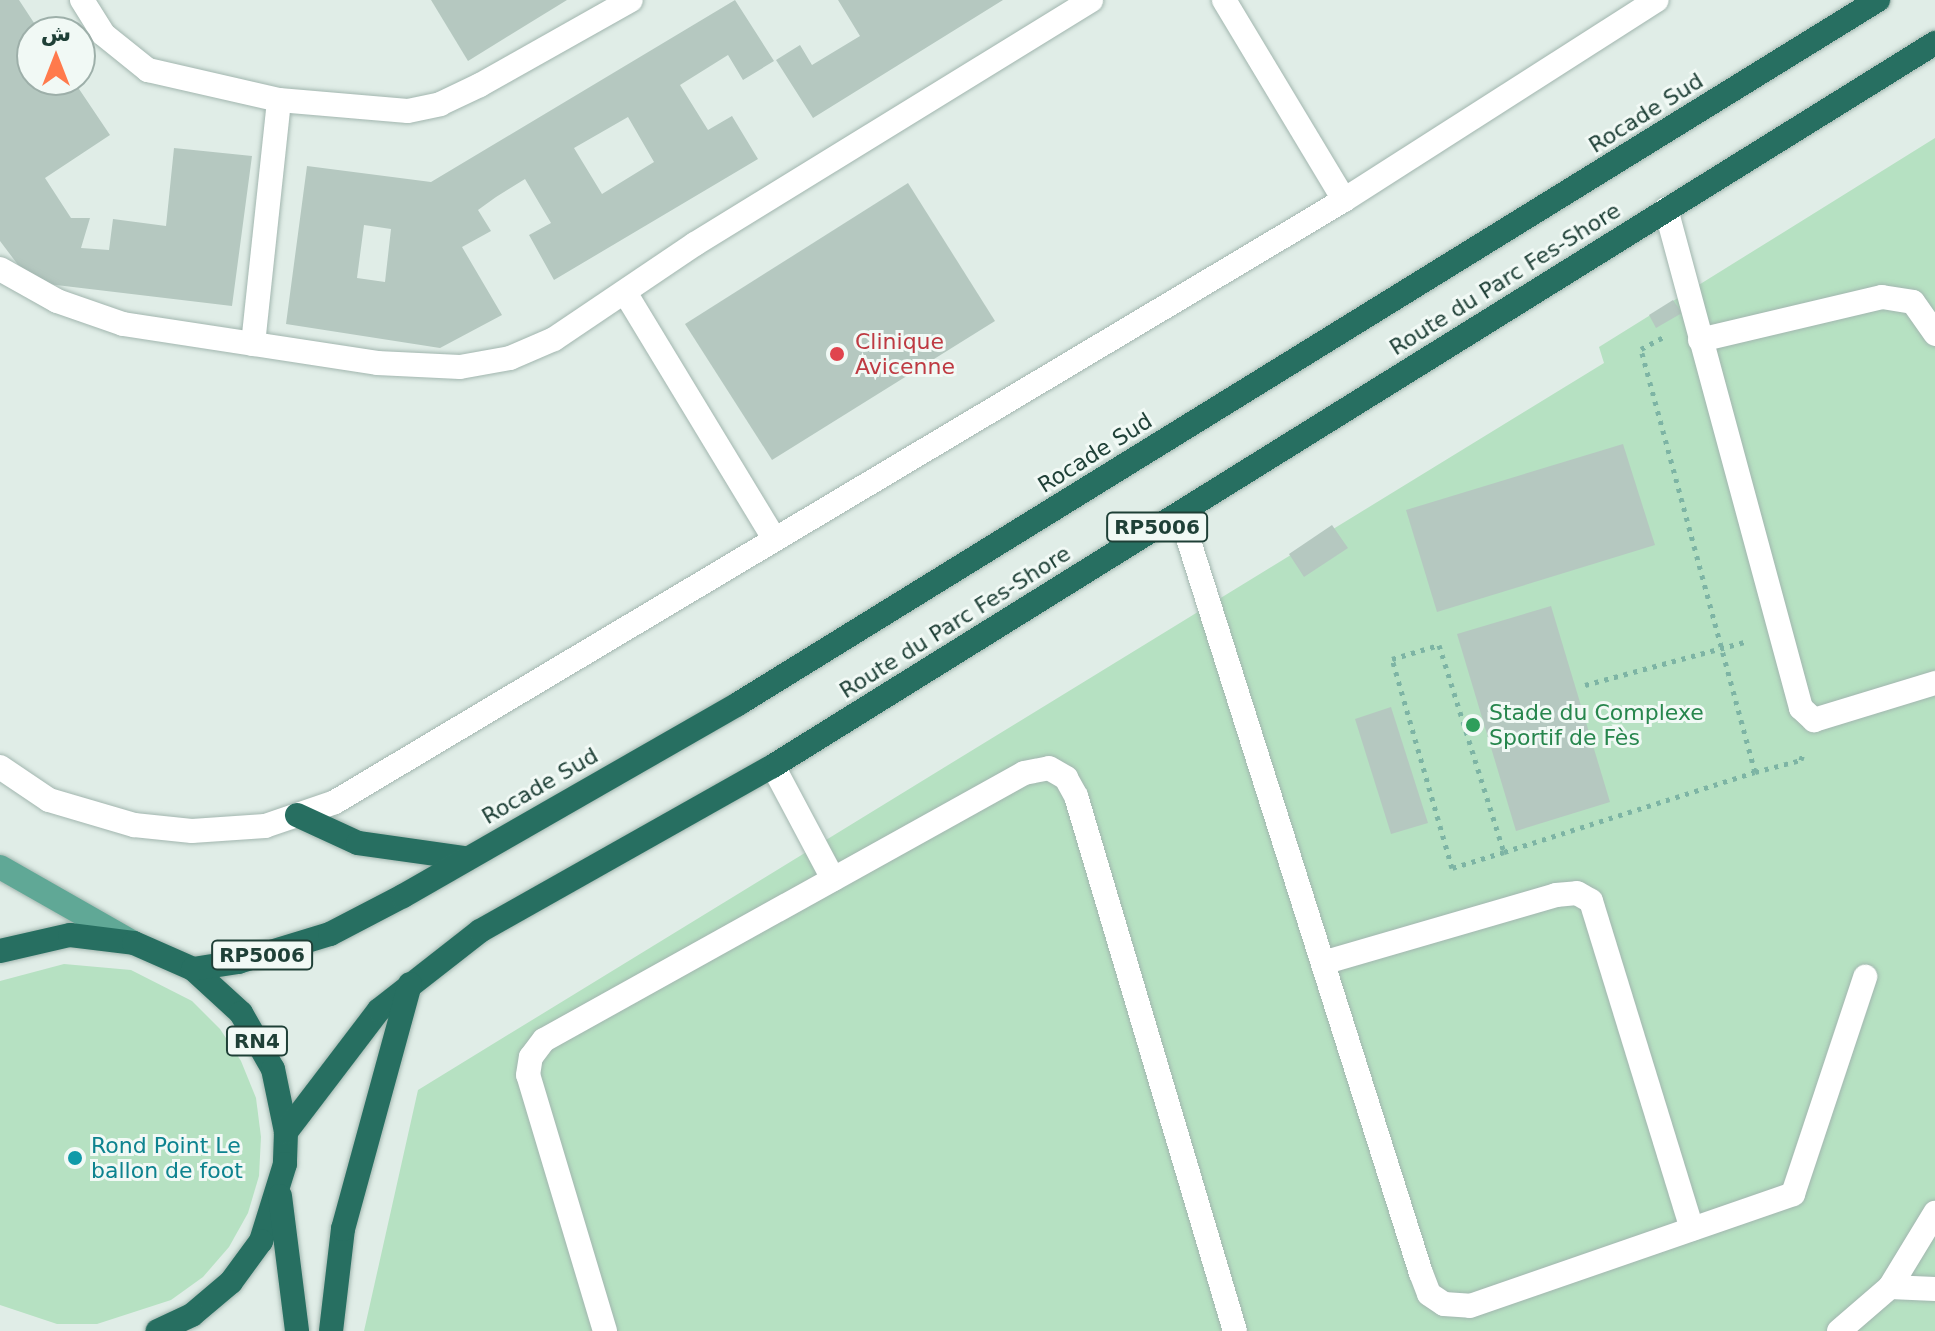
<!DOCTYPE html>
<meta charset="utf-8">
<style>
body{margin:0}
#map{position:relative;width:1935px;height:1331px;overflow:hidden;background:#e0ede7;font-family:"DejaVu Sans",Cairo,sans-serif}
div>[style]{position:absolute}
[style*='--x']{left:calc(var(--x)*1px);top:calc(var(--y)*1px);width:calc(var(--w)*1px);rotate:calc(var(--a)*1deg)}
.green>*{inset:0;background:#b6e1c2}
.building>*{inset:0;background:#b5c8c0}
.path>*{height:5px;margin-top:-2.5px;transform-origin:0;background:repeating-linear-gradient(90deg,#7db4a4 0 4px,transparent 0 10px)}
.roads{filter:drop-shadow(0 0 2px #a2b6af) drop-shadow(0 0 2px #a2b6af)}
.minor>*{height:24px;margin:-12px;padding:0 12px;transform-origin:12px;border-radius:12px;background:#fff}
.major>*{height:24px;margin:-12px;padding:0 12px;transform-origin:12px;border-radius:12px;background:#60a896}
.highway>*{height:24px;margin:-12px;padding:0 12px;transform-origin:12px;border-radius:12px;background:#276f61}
.dots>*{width:22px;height:22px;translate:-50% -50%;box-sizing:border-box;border:4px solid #f1f9f5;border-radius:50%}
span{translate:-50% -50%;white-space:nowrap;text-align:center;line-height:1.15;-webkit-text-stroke:6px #f1f9f5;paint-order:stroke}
.shield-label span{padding:2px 6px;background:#f1f9f5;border:2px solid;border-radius:6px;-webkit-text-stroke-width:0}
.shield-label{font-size:20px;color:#1f4037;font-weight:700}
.street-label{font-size:22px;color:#1f4037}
.health-label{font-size:22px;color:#be3a42}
.left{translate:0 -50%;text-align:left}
.leisure-label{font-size:22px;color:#27864d}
.culture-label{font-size:22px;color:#0d838f}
.north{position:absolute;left:16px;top:16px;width:80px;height:80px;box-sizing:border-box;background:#f1f9f5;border:2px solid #9dafa9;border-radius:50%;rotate:0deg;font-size:22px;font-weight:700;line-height:32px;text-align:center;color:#1f4037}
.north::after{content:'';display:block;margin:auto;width:28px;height:36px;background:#ff7a4c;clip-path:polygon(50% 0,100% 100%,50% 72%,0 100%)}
</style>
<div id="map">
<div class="green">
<div style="clip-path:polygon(1935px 138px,1935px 1331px,364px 1331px,418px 1090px,1604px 363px,1599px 347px)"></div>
<div style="clip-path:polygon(64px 964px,131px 970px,192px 1001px,220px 1029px,241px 1061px,256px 1098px,261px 1137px,259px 1176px,248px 1213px,229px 1247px,203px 1277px,171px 1300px,97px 1324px,57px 1324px,0 1305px,0 981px)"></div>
</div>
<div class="building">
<div style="clip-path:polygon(0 0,19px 0,40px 32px,32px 32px,32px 80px,73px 80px,110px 135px,45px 178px,71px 218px,90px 218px,81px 248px,109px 250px,113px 219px,166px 226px,174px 148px,252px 156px,232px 306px,31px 282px,0 241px)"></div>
<div style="clip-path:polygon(431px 0,567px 0,468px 61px)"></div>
<div style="clip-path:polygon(evenodd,735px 0,774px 61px,743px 80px,728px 55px,680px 85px,708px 130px,732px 116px,758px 159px,554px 280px,529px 235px,551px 223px,525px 179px,496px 197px,478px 210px,491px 231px,462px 247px,502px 315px,440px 348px,286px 324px,307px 166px,431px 182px,735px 0,628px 117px,654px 162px,602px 194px,574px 148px,628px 117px,735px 0,364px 225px,391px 229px,385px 282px,357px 278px,364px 225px)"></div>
<div style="clip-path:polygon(838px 0,1003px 0,813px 118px,776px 60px,800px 45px,812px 65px,860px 36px)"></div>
<div style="clip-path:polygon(908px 183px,995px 321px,772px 460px,685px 324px)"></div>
<div style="clip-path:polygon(1673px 300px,1682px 313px,1656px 328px,1649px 315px)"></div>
<div style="clip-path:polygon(1623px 444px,1655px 545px,1437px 612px,1406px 510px)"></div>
<div style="clip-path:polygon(1332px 525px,1348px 548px,1304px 577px,1289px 554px)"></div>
<div style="clip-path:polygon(1551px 606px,1610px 802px,1516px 831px,1457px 634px)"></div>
<div style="clip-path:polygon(1391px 707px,1428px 823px,1391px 834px,1355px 719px)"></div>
</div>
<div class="path">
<div style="--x:1585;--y:685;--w:169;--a:-15.1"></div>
<div style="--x:1755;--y:772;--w:48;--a:-14.6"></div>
<div style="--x:1801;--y:760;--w:7;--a:-74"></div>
<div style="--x:1504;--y:852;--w:54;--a:162.9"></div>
<div style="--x:1452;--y:868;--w:217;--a:-106"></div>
<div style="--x:1392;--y:659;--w:49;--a:-16.6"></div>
<div style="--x:1439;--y:645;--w:217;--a:72.6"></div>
<div style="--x:1504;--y:852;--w:263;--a:-17.7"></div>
<div style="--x:1755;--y:772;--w:438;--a:-105.1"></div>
<div style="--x:1641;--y:349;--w:26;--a:-28"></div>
</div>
<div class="roads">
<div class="minor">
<div style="--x:82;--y:0;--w:40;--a:58"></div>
<div style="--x:103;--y:34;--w:58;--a:38.7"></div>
<div style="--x:148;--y:70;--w:134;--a:12.9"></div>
<div style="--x:279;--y:100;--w:129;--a:4.9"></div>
<div style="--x:408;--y:111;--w:33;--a:-12"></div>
<div style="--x:440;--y:104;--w:44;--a:-25.4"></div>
<div style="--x:480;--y:85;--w:173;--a:-29.4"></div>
<div style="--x:1224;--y:0;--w:233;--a:59"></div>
<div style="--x:1666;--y:209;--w:517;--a:74.86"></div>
<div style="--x:1801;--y:708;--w:18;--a:43"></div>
<div style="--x:1814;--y:720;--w:127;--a:-17"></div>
<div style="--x:0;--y:269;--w:65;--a:29.3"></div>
<div style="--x:57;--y:301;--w:70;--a:19.2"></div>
<div style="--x:123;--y:324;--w:257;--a:8.7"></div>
<div style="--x:377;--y:363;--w:83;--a:2.8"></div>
<div style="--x:460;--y:367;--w:51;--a:-10.2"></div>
<div style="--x:510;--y:358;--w:48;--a:-23.4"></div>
<div style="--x:554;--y:339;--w:170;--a:-34"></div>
<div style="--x:695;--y:244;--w:465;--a:-31.6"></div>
<div style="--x:626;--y:294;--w:285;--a:58.8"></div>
<div style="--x:1700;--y:340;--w:187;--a:-13.3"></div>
<div style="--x:1882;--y:297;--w:31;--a:9"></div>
<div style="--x:1913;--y:302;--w:39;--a:55"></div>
<div style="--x:253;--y:344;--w:245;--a:-83.9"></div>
<div style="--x:1180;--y:513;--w:797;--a:72.41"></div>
<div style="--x:1421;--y:1273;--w:22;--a:69"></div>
<div style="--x:1429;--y:1294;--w:18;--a:34"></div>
<div style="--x:1444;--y:1304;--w:26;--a:4"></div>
<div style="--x:1470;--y:1306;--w:342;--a:-19.1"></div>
<div style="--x:1793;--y:1194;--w:229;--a:-71.6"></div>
<div style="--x:773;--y:766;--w:128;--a:62"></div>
<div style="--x:0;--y:767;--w:59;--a:34"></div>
<div style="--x:49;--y:800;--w:89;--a:16.4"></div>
<div style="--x:134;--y:825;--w:58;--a:5.9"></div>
<div style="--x:192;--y:831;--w:73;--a:-3.9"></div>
<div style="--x:265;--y:826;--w:74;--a:-18.9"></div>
<div style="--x:335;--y:802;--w:1175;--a:-30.82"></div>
<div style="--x:1344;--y:200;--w:371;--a:-32.6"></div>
<div style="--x:1326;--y:962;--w:240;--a:-16.2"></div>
<div style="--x:1556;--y:895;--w:21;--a:-5"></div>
<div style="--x:1577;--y:893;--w:16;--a:30"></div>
<div style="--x:1591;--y:901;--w:343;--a:72.9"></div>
<div style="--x:1890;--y:1287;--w:45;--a:2.5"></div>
<div style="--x:605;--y:1331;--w:267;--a:-106.7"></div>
<div style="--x:528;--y:1075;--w:18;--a:-81"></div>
<div style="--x:531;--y:1057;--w:21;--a:-53"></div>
<div style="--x:544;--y:1040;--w:549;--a:-29.08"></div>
<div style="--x:1024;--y:773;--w:25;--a:-11"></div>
<div style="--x:1049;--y:768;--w:20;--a:30"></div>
<div style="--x:1066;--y:778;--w:21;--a:61"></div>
<div style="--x:1076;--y:796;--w:558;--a:73.45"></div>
<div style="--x:1839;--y:1331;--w:67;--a:-40.8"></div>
<div style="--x:1890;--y:1287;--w:87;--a:-58.7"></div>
</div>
<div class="major">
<div style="--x:0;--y:867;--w:152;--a:29.6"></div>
</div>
<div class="highway">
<div style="--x:297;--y:815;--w:67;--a:24.7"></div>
<div style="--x:358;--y:843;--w:108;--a:8"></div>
<div style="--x:0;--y:951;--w:72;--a:-12.9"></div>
<div style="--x:70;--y:935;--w:64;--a:7.1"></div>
<div style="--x:134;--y:943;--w:64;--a:23.8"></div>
<div style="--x:193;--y:969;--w:65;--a:42.5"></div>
<div style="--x:241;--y:1013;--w:64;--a:60.3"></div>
<div style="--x:273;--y:1069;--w:64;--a:78.3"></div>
<div style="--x:286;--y:1132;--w:32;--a:92"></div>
<div style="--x:285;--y:1164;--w:81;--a:107.3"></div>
<div style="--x:261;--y:1241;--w:51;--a:126.2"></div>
<div style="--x:231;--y:1282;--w:51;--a:139.8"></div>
<div style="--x:192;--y:1315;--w:38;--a:155"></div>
<div style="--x:193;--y:969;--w:46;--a:-8.8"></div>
<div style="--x:238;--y:962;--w:96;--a:-16.9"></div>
<div style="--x:330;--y:934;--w:82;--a:-27.5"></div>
<div style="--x:403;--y:896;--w:386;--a:-29.8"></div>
<div style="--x:738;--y:704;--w:1340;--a:-31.7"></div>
<div style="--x:286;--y:1132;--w:153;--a:-52.7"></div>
<div style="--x:379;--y:1010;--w:128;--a:-38"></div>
<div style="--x:480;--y:931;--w:336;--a:-29.4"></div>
<div style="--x:773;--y:766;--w:1369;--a:-31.89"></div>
<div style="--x:280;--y:1196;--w:136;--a:82.8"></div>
<div style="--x:331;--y:1331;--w:103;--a:-83.3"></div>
<div style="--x:343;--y:1229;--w:254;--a:-74.7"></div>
</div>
</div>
<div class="dots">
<div style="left:837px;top:354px;background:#e0444e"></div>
<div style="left:1473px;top:725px;background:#2e9e5b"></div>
<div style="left:75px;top:1158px;background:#0f9aa8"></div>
</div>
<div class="shield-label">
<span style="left:1157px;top:527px">RP5006</span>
<span style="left:262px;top:955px">RP5006</span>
<span style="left:257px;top:1041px">RN4</span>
</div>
<div class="street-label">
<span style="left:1646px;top:113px;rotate:-32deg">Rocade Sud</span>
<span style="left:1505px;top:279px;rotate:-32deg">Route du Parc Fes-Shore</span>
<span style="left:1095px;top:453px;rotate:-32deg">Rocade Sud</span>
<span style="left:955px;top:622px;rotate:-32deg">Route du Parc Fes-Shore</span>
<span style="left:540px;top:786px;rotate:-30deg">Rocade Sud</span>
</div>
<div class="health-label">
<span class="left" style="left:855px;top:354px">Clinique<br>Avicenne</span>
</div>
<div class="leisure-label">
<span class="left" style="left:1489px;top:725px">Stade du Complexe<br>Sportif de Fès</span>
</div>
<div class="culture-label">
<span class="left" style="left:91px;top:1158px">Rond Point Le<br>ballon de foot</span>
</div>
<div class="north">ش</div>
</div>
